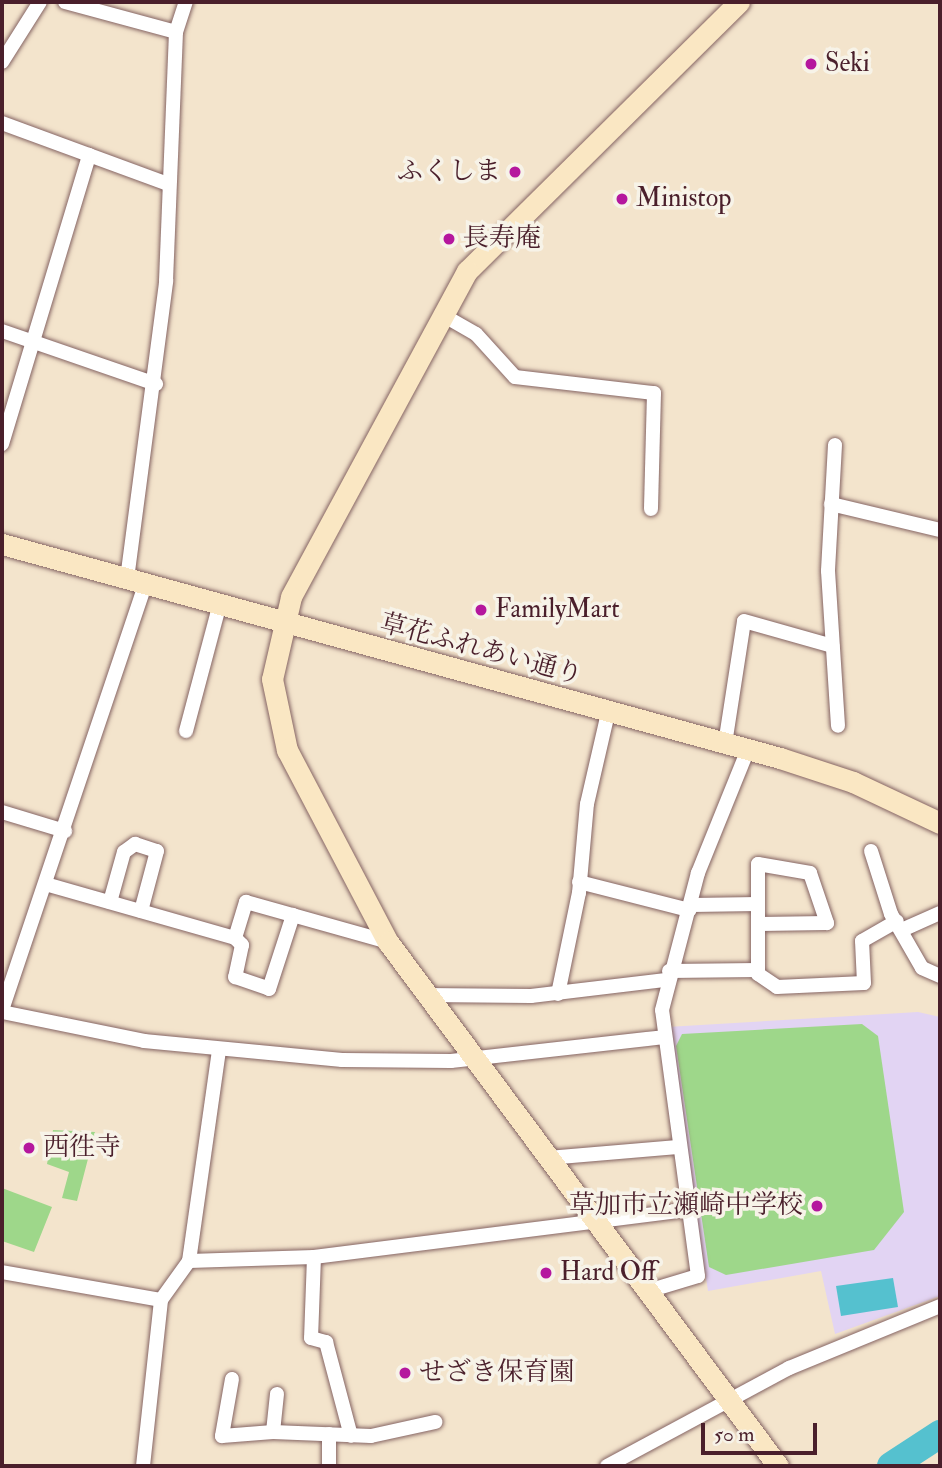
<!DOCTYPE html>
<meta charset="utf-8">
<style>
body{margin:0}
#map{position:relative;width:942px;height:1468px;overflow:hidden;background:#f3e4cc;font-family:"IM FELL Double Pica","Noto Serif JP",serif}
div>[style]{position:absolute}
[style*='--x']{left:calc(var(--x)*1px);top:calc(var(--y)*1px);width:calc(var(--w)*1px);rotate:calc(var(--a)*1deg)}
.built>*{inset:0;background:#e2d4f3}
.green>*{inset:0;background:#9ed78a}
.water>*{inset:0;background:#55c1cf}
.river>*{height:28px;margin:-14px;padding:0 14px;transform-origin:14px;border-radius:14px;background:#55c1cf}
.roads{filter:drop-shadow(0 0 2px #856463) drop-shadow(0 0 2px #856463)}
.street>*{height:14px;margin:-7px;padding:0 7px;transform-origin:7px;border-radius:7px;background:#fff}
.secondary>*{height:21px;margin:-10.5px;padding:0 10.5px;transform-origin:10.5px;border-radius:10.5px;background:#fae7c3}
.dots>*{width:19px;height:19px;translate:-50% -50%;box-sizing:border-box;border:4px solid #f7f3e8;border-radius:50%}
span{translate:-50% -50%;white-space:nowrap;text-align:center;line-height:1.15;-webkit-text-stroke:7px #f7f3e8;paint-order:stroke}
.poi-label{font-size:26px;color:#4a1f2b}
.left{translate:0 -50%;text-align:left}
.right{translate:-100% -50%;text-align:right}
.street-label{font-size:26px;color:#4a1f2b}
.frame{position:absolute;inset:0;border:4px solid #4a1f2b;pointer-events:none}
.scale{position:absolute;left:701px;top:1423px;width:116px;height:32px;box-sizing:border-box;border:4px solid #4a1f2b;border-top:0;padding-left:9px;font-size:21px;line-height:24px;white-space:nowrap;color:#4a1f2b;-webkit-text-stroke:5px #f7f3e8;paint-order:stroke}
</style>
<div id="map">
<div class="built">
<div style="clip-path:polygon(918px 1012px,940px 1017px,940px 1296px,835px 1334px,821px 1271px,708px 1291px,667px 1027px)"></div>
</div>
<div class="green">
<div style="clip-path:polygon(862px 1024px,878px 1036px,904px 1212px,874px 1250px,726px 1275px,709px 1267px,676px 1046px,682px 1034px)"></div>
<div style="clip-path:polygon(53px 1130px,95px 1132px,77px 1201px,62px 1198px,69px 1172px,47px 1164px)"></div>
<div style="clip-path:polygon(2px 1188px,52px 1207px,34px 1252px,2px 1241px)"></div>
</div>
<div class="water">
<div style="clip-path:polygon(893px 1278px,898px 1307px,841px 1316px,836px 1286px)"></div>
</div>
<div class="river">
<div style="--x:891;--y:1466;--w:59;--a:-33.1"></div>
</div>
<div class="roads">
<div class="street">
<div style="--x:65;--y:2;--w:115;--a:15.1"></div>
<div style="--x:176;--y:32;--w:32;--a:-72"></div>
<div style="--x:2;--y:62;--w:71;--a:-57.7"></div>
<div style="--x:2;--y:123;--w:177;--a:20.2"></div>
<div style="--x:441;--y:314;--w:40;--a:29.7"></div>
<div style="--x:476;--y:334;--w:58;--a:47.8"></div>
<div style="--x:515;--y:377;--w:140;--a:6.6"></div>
<div style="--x:654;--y:393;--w:116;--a:91.5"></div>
<div style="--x:2;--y:331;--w:163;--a:19"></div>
<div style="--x:2;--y:444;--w:302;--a:-73.2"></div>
<div style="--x:835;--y:445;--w:126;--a:93.2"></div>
<div style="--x:828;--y:571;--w:155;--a:86.3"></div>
<div style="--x:831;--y:504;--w:112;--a:13.4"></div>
<div style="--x:127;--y:579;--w:301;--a:-82.5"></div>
<div style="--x:166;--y:281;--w:249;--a:-87.7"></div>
<div style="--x:186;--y:731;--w:128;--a:-75.1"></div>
<div style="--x:725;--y:744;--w:124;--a:-81.2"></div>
<div style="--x:744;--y:621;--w:92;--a:15.7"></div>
<div style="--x:2;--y:812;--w:66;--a:16.8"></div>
<div style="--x:871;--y:851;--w:66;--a:72.4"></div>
<div style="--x:891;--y:914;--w:62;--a:60.1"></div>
<div style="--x:922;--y:968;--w:20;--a:24"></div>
<div style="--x:579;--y:882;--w:114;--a:14.3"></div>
<div style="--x:49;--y:885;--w:193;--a:15.9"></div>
<div style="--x:235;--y:938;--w:38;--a:-73"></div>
<div style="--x:246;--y:902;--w:148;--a:15.7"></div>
<div style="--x:110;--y:902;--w:52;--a:-74.4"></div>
<div style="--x:124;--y:852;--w:14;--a:-36"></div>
<div style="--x:135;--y:844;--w:23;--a:18"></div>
<div style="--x:157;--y:851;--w:62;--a:104.9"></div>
<div style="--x:758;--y:904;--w:40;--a:-90"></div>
<div style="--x:758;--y:864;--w:53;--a:9.8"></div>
<div style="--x:810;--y:873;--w:53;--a:71.2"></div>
<div style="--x:827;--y:923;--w:67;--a:179.1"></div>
<div style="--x:692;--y:905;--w:66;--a:-0.9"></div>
<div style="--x:758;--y:904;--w:70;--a:90"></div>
<div style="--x:758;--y:974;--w:23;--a:34"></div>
<div style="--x:777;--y:987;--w:87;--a:-2.6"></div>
<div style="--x:864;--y:983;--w:42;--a:-92.7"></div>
<div style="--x:862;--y:941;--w:40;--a:-29.7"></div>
<div style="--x:904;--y:929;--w:39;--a:-24"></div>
<div style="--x:235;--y:938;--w:10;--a:45"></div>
<div style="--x:242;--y:945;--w:33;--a:102"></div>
<div style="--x:235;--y:977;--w:36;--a:19"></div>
<div style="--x:269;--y:989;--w:78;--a:-72"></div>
<div style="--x:669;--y:971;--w:89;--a:-0.6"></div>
<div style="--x:558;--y:994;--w:103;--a:-78.3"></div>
<div style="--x:579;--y:893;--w:89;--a:-84.9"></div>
<div style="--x:587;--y:804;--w:93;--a:-77"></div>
<div style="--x:425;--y:995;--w:106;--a:0.5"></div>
<div style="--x:531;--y:996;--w:136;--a:-6.8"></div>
<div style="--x:2;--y:1010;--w:448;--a:-71.4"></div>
<div style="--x:2;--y:1012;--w:145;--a:11.5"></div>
<div style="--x:144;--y:1041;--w:199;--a:5.5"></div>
<div style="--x:342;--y:1060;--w:109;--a:0.5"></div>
<div style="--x:451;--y:1061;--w:214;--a:-6.4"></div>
<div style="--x:549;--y:1158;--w:128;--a:-4.9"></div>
<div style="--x:314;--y:1257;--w:81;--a:92.1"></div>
<div style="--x:311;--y:1338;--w:16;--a:15"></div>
<div style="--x:326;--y:1342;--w:97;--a:75.1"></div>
<div style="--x:189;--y:1261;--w:213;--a:-81.9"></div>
<div style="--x:2;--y:1272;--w:161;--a:10"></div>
<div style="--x:648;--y:1291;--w:52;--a:-16.7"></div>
<div style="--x:698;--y:1276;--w:268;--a:-97.7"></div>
<div style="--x:662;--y:1010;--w:142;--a:-75.3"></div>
<div style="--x:698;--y:873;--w:134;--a:-68"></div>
<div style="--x:232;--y:1379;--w:58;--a:100"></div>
<div style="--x:222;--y:1436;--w:51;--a:-4.5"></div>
<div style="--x:277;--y:1394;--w:38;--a:96"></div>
<div style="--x:273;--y:1432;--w:98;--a:2.3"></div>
<div style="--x:371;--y:1436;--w:66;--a:-12.3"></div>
<div style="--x:329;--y:1434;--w:32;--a:90"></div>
<div style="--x:143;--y:1466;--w:167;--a:-83.8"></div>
<div style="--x:161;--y:1300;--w:48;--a:-54.3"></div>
<div style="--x:189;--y:1261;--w:125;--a:-1.8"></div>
<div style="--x:314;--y:1257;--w:375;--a:-7.2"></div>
<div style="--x:607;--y:1466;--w:207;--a:-28.3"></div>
<div style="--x:789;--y:1368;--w:163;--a:-22.3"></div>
</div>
<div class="secondary">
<div style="--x:739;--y:2;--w:383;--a:135.3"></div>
<div style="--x:467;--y:271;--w:370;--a:118.4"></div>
<div style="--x:291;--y:597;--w:84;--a:103"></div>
<div style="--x:272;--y:679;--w:73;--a:78.1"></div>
<div style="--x:287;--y:750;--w:217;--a:62.3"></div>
<div style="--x:388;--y:942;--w:653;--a:53.34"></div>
<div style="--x:2;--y:544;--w:807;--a:15.38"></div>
<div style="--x:780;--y:758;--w:77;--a:18.2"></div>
<div style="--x:853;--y:782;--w:96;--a:25.2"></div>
</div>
</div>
<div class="dots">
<div style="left:811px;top:64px;background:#b5179e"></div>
<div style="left:515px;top:172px;background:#b5179e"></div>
<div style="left:622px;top:199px;background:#b5179e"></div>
<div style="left:449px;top:239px;background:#b5179e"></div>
<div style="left:481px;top:610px;background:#b5179e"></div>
<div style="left:29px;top:1148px;background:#b5179e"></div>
<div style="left:817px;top:1206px;background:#b5179e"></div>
<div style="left:546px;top:1273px;background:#b5179e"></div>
<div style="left:405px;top:1373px;background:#b5179e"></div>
</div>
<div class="poi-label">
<span class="left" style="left:825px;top:64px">Seki</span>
<span class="right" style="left:501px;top:172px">ふくしま</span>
<span class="left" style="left:636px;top:199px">Ministop</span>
<span class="left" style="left:463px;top:239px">長寿庵</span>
<span class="left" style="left:495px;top:610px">FamilyMart</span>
<span class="left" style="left:43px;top:1148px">西徃寺</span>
<span class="right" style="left:803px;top:1206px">草加市立瀬崎中学校</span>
<span class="left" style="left:560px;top:1273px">Hard Off</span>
<span class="left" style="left:419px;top:1373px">せざき保育園</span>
</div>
<div class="street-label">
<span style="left:481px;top:650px;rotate:15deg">草花ふれあい通り</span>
</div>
<div class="frame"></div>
<div class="scale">50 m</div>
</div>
